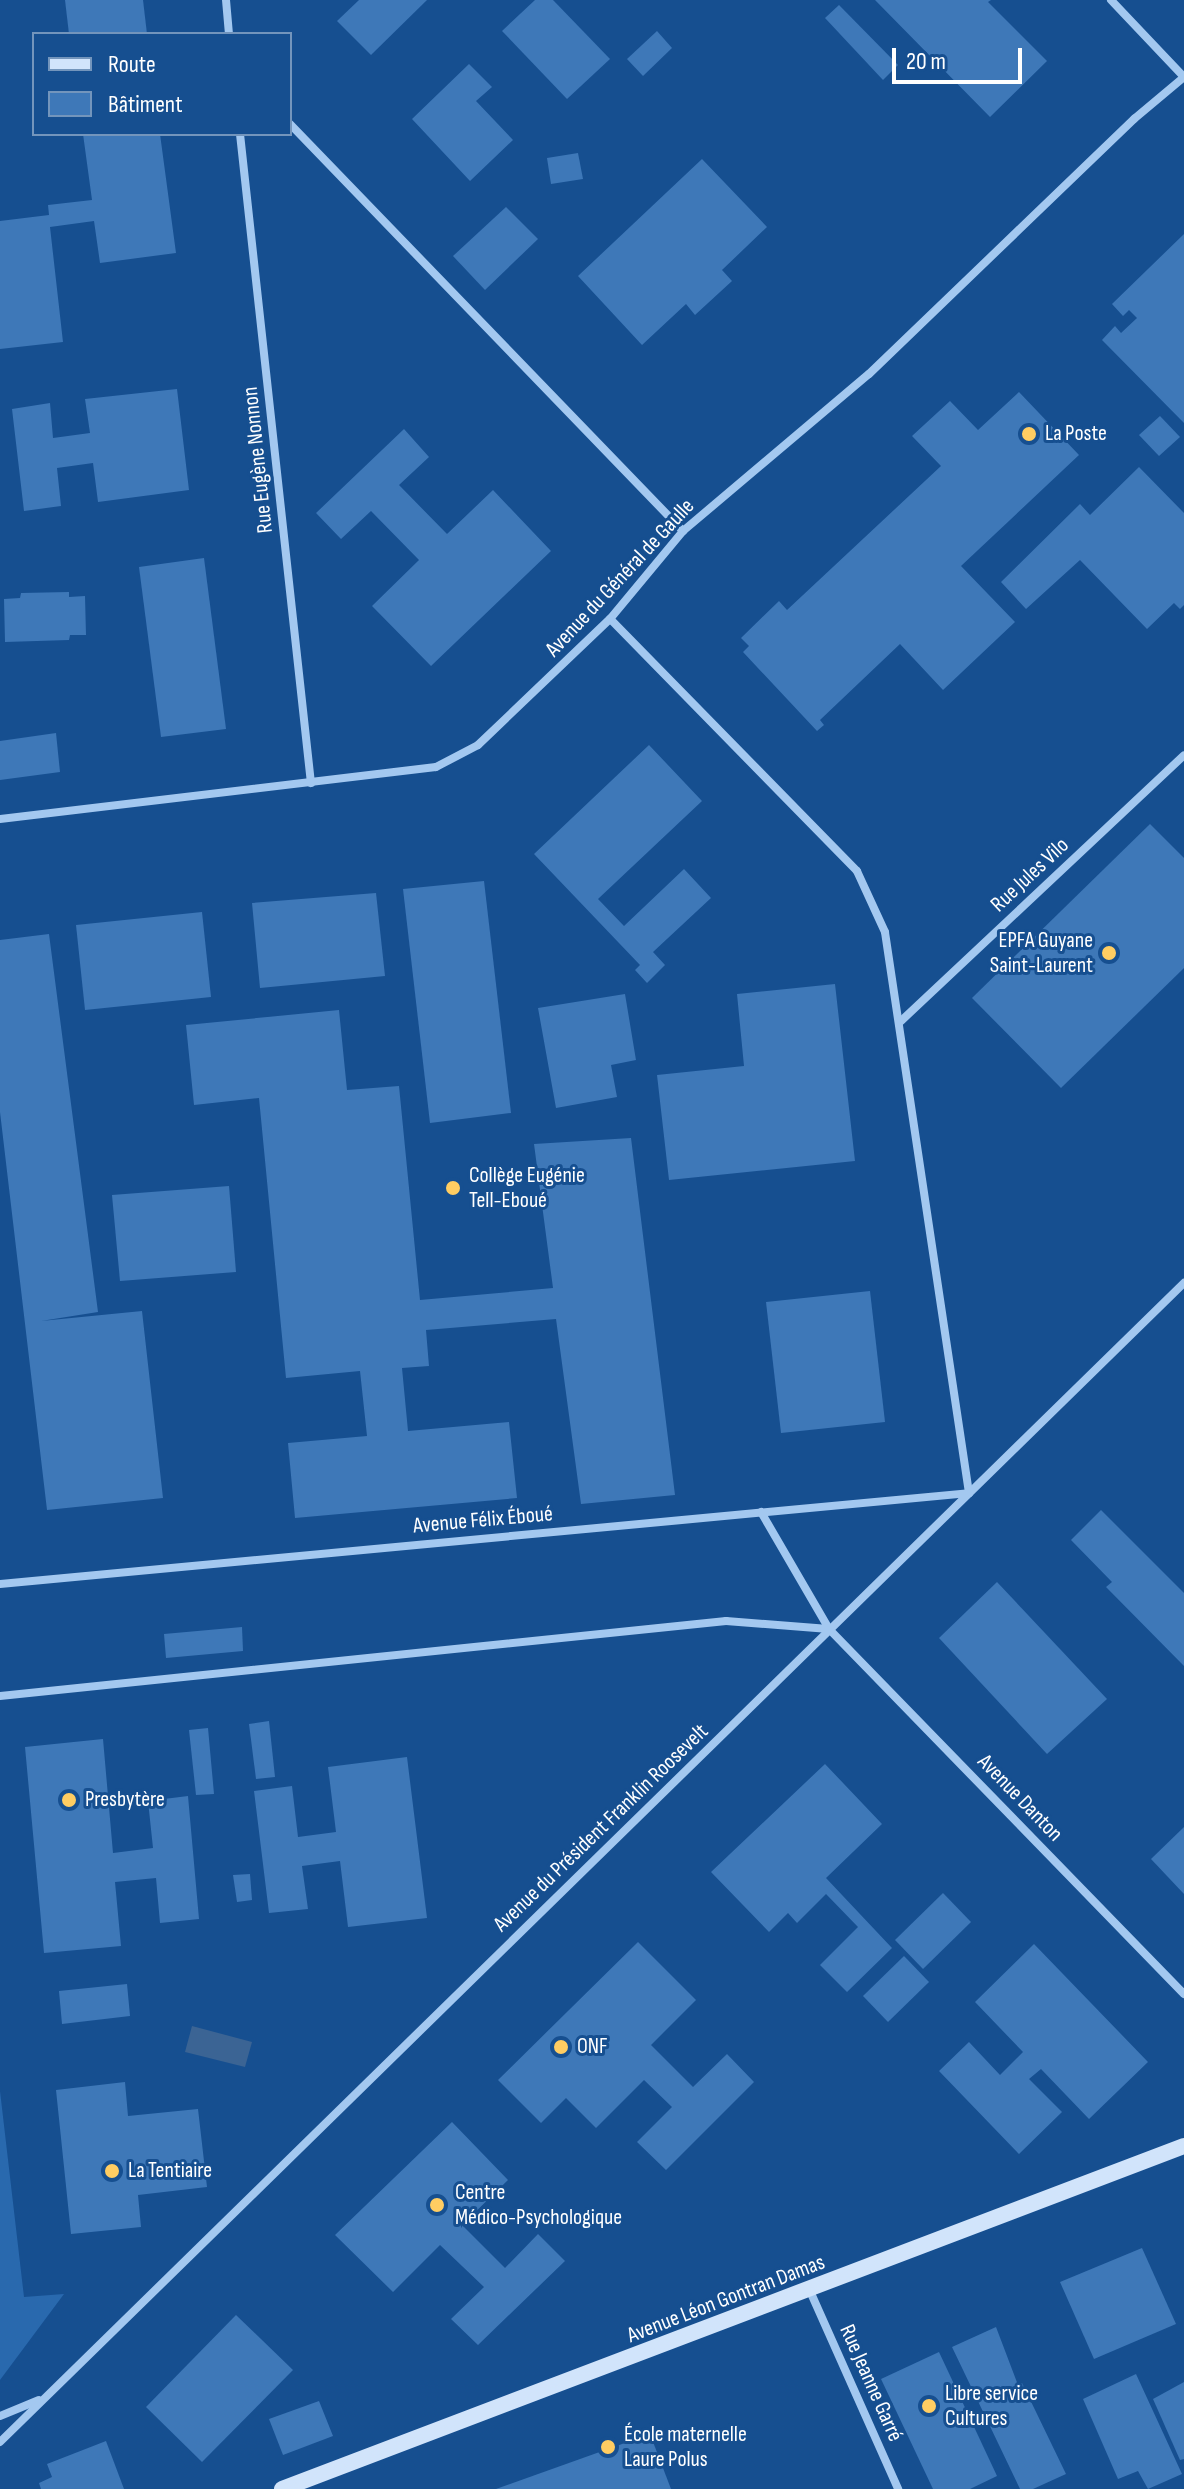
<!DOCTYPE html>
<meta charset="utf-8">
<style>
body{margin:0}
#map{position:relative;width:1184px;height:2489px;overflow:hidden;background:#164f90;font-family:"Sofia Sans Condensed",sans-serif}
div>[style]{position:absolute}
.green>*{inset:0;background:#2969ae}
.water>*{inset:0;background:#3b6494}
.building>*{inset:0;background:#3e78b8}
.street>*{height:8px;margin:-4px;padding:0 4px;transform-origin:4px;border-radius:4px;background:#a3c8f0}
.secondary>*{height:16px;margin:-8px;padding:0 8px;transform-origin:8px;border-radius:8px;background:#d1e4fb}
.dots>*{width:22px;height:22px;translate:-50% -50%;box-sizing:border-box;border:4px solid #164f90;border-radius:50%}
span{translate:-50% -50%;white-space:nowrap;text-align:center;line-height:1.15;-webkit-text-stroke:6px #164f90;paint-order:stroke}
.poi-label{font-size:22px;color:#fff}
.left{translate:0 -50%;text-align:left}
.right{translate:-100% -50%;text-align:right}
.street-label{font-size:22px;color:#fff}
.legend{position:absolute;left:32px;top:32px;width:260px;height:104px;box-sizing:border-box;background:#164f90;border:2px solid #7395bc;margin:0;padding:10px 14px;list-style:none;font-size:24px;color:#fff}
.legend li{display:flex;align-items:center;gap:16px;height:40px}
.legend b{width:40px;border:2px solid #7395bc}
.scale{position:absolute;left:892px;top:48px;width:130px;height:36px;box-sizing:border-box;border:4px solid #fff;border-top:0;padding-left:10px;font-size:24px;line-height:28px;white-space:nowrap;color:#fff;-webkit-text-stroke:6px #164f90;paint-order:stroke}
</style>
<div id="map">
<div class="green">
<div style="clip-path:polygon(0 2091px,24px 2297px,64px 2294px,0 2380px)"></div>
</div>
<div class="water">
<div style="clip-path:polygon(192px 2026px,252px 2042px,245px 2067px,185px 2052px)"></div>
</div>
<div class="building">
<div style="clip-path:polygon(65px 0,143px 0,147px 34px,69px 34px)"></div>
<div style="clip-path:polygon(359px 0,427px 0,371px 55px,337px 21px)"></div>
<div style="clip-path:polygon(535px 0,553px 0,610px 59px,567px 99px,502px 31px)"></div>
<div style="clip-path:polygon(875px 0,991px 0,988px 2px,1047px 61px,990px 117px)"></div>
<div style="clip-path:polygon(839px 5px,898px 65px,883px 80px,825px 18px)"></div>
<div style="clip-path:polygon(657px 31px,672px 48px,643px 76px,627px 59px)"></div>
<div style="clip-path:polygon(469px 64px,492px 87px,476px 101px,513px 140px,470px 181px,412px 119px)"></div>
<div style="clip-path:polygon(83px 134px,160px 134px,176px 253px,100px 263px,94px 221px,50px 227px,63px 342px,0 349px,0 221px,49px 215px,48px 205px,92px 200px)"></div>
<div style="clip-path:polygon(578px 153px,583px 179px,551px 184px,547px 158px)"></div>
<div style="clip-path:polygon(702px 159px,767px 227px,722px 270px,732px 281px,695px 315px,686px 304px,642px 345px,578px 276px)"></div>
<div style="clip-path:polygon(506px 207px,538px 239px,485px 290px,453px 256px)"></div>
<div style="clip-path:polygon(1184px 234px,1184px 423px,1102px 340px,1115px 326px,1121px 333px,1137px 318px,1129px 310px,1123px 316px,1112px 304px)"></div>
<div style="clip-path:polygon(177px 389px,189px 490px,98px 502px,93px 463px,57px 468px,61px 506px,24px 511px,12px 409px,50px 403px,53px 438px,90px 433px,85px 399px)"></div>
<div style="clip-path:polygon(1019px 392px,1079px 455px,961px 566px,1015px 622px,943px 690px,900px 644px,820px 720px,824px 725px,817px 731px,743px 652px,749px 646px,741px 638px,779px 601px,787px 610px,941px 466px,912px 436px,950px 401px,978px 430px)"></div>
<div style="clip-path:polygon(1160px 416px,1180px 437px,1159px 456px,1139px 435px)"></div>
<div style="clip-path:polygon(404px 429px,429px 457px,399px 485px,447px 534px,493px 490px,551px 551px,431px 666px,372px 606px,419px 560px,371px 511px,341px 539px,316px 513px)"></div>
<div style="clip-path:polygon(1139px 467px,1184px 513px,1184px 605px,1180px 609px,1174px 603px,1147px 629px,1080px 560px,1026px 609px,1001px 582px,1080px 504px,1090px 515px)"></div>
<div style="clip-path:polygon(204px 558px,226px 729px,161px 737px,139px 567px)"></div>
<div style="clip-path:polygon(69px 592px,69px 597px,85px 596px,86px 635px,70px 635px,69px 640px,5px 642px,4px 599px,20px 598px,21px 593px)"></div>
<div style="clip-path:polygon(56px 733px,60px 772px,0 780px,0 741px)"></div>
<div style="clip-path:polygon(649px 745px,702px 801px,598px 899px,624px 926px,684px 869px,711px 898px,653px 952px,665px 965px,647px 983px,635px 970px,640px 965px,534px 854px)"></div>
<div style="clip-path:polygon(1150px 824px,1184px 858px,1184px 968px,1061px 1088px,972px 998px)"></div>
<div style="clip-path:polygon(484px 881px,511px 1113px,430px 1123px,403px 889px)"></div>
<div style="clip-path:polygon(376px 893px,385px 976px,260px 988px,252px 903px)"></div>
<div style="clip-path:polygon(202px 912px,211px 997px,85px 1010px,76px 925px)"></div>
<div style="clip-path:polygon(49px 934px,98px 1312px,41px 1321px,142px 1311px,163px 1498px,47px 1510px,0 1112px,0 940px)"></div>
<div style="clip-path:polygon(835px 984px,855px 1161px,669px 1180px,657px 1075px,744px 1066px,737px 994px)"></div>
<div style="clip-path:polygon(625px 994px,636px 1060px,611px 1065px,617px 1097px,556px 1108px,538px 1008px)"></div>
<div style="clip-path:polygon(339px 1010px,347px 1090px,399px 1086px,420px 1300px,553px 1288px,534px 1144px,631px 1138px,675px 1495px,581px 1504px,556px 1319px,426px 1330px,429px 1366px,402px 1368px,408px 1431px,509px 1422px,517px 1498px,295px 1518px,288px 1443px,367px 1436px,360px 1371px,286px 1378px,259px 1098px,194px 1105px,186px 1025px)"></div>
<div style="clip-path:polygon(229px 1186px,236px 1272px,120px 1281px,112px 1195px)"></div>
<div style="clip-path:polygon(870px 1291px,885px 1422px,781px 1433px,766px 1302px)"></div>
<div style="clip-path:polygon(1101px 1510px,1184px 1593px,1184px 1666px,1106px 1587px,1112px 1582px,1071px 1540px)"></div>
<div style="clip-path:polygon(997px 1582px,1107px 1699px,1047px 1754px,939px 1638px)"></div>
<div style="clip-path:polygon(242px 1627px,243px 1651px,166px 1658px,164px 1634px)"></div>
<div style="clip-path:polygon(269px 1721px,275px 1777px,256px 1779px,249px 1724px)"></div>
<div style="clip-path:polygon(208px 1728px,214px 1794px,196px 1795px,189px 1730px)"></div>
<div style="clip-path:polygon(103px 1739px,113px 1853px,153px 1848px,148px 1801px,188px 1796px,199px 1919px,160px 1923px,156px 1878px,115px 1882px,121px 1946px,44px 1953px,25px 1747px)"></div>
<div style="clip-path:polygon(407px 1757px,427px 1918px,348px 1927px,340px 1861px,302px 1866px,308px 1909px,269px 1913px,254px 1791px,292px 1786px,298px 1837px,336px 1832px,328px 1767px)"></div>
<div style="clip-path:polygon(825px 1764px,882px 1824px,826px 1878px,892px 1948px,847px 1992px,820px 1965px,858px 1927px,826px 1894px,797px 1923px,788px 1913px,769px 1932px,711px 1872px)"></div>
<div style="clip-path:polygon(1184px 1827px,1184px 1894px,1151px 1859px)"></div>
<div style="clip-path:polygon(250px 1874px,252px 1900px,237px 1902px,233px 1875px)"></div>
<div style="clip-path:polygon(943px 1893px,971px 1922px,923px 1969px,895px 1940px)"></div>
<div style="clip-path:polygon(638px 1942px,696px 2000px,651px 2045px,693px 2087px,727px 2054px,754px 2082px,666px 2170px,637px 2142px,672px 2107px,644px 2080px,596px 2128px,566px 2098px,541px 2123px,498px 2080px)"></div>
<div style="clip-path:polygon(1034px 1944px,1148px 2062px,1089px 2119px,1041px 2069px,1029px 2079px,1062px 2112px,1019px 2154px,939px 2071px,969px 2042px,1000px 2075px,1023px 2052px,975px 2002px)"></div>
<div style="clip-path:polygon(904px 1956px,929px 1982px,888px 2022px,863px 1996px)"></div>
<div style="clip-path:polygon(127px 1984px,130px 2016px,62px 2024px,59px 1991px)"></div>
<div style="clip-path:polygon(125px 2082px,128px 2116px,198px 2109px,207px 2187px,138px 2195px,141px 2227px,71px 2234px,56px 2090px)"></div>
<div style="clip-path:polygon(452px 2122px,508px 2180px,462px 2225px,505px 2268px,538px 2234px,565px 2261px,478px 2345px,451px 2319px,484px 2287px,440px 2245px,393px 2292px,335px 2235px)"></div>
<div style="clip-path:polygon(1142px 2248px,1176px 2324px,1094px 2359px,1060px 2282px)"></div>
<div style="clip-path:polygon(236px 2315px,293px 2370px,202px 2462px,146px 2407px)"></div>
<div style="clip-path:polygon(996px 2327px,1018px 2385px,1022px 2383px,1066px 2474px,1033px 2489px,1020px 2489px,952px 2347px)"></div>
<div style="clip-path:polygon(939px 2352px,997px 2476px,970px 2489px,933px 2489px,881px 2379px)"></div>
<div style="clip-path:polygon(1136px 2374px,1182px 2474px,1148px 2489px,1138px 2471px,1118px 2479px,1083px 2399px)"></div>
<div style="clip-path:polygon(1184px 2382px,1184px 2459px,1180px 2460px,1153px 2399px)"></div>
<div style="clip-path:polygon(319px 2401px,333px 2436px,283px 2455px,269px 2419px)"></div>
<div style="clip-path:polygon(650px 2434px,671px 2489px,496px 2489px)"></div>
<div style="clip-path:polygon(106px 2441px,124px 2489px,41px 2489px,39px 2483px,52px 2477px,47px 2464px)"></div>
</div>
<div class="street">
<div style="left:226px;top:0;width:34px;rotate:85deg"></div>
<div style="left:290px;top:124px;width:566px;rotate:46deg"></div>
<div style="left:240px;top:134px;width:653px;rotate:83.76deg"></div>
<div style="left:0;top:819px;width:439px;rotate:-6.8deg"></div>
<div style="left:436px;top:767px;width:47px;rotate:-27.6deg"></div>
<div style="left:478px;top:745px;width:182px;rotate:-43.7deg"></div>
<div style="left:610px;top:619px;width:114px;rotate:-50.3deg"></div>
<div style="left:683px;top:531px;width:243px;rotate:-40.2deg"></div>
<div style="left:869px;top:374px;width:368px;rotate:-43.9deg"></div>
<div style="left:1134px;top:119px;width:65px;rotate:-40deg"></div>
<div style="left:1184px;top:77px;width:106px;rotate:-133.5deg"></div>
<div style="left:901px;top:1021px;width:388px;rotate:-43.2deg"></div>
<div style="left:761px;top:1512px;width:135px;rotate:59.8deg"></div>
<div style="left:829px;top:1629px;width:509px;rotate:45.8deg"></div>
<div style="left:0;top:1584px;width:973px;rotate:-5.36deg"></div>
<div style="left:969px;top:1493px;width:567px;rotate:-98.52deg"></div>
<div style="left:885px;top:932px;width:67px;rotate:-114.7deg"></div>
<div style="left:857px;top:871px;width:353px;rotate:-134.4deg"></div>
<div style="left:0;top:1696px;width:730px;rotate:-5.9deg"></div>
<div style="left:726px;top:1621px;width:103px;rotate:4.4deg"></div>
<div style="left:810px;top:2291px;width:217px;rotate:66deg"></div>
<div style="left:0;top:2416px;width:42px;rotate:-22.3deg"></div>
<div style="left:0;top:2442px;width:1657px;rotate:-44.39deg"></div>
</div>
<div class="secondary">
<div style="left:282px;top:2489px;width:965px;rotate:-20.82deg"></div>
</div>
<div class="dots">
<div style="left:1029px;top:434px;background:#ffcd62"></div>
<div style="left:1109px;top:953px;background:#ffcd62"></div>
<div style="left:453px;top:1188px;background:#ffcd62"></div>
<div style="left:69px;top:1800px;background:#ffcd62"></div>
<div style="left:561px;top:2047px;background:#ffcd62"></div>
<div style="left:112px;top:2171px;background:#ffcd62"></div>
<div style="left:437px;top:2205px;background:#ffcd62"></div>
<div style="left:929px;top:2406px;background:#ffcd62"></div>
<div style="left:608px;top:2447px;background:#ffcd62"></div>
</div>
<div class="poi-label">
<span class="left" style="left:1045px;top:434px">La Poste</span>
<span class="right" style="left:1093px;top:953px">EPFA Guyane<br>Saint-Laurent</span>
<span class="left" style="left:469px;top:1188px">Collège Eugénie<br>Tell-Eboué</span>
<span class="left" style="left:85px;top:1800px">Presbytère</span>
<span class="left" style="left:577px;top:2047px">ONF</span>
<span class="left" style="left:128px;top:2171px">La Tentiaire</span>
<span class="left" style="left:455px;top:2205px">Centre<br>Médico-Psychologique</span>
<span class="left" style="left:945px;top:2406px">Libre service<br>Cultures</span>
<span class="left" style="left:624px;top:2447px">École maternelle<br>Laure Polus</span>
</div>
<div class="street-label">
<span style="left:258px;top:460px;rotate:-96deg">Rue Eugène Nonnon</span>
<span style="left:620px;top:578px;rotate:-47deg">Avenue du Général de Gaulle</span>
<span style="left:1030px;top:875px;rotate:-43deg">Rue Jules Vilo</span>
<span style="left:483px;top:1520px;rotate:-5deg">Avenue Félix Éboué</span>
<span style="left:1020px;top:1798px;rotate:46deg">Avenue Danton</span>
<span style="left:601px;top:1828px;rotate:-44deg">Avenue du Président Franklin Roosevelt</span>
<span style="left:726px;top:2299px;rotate:-21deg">Avenue Léon Gontran Damas</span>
<span style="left:871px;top:2383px;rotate:66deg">Rue Jeanne Garré</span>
</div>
<ul class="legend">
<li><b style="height:10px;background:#d1e4fb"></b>Route</li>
<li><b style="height:22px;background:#3e78b8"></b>Bâtiment</li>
</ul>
<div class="scale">20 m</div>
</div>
